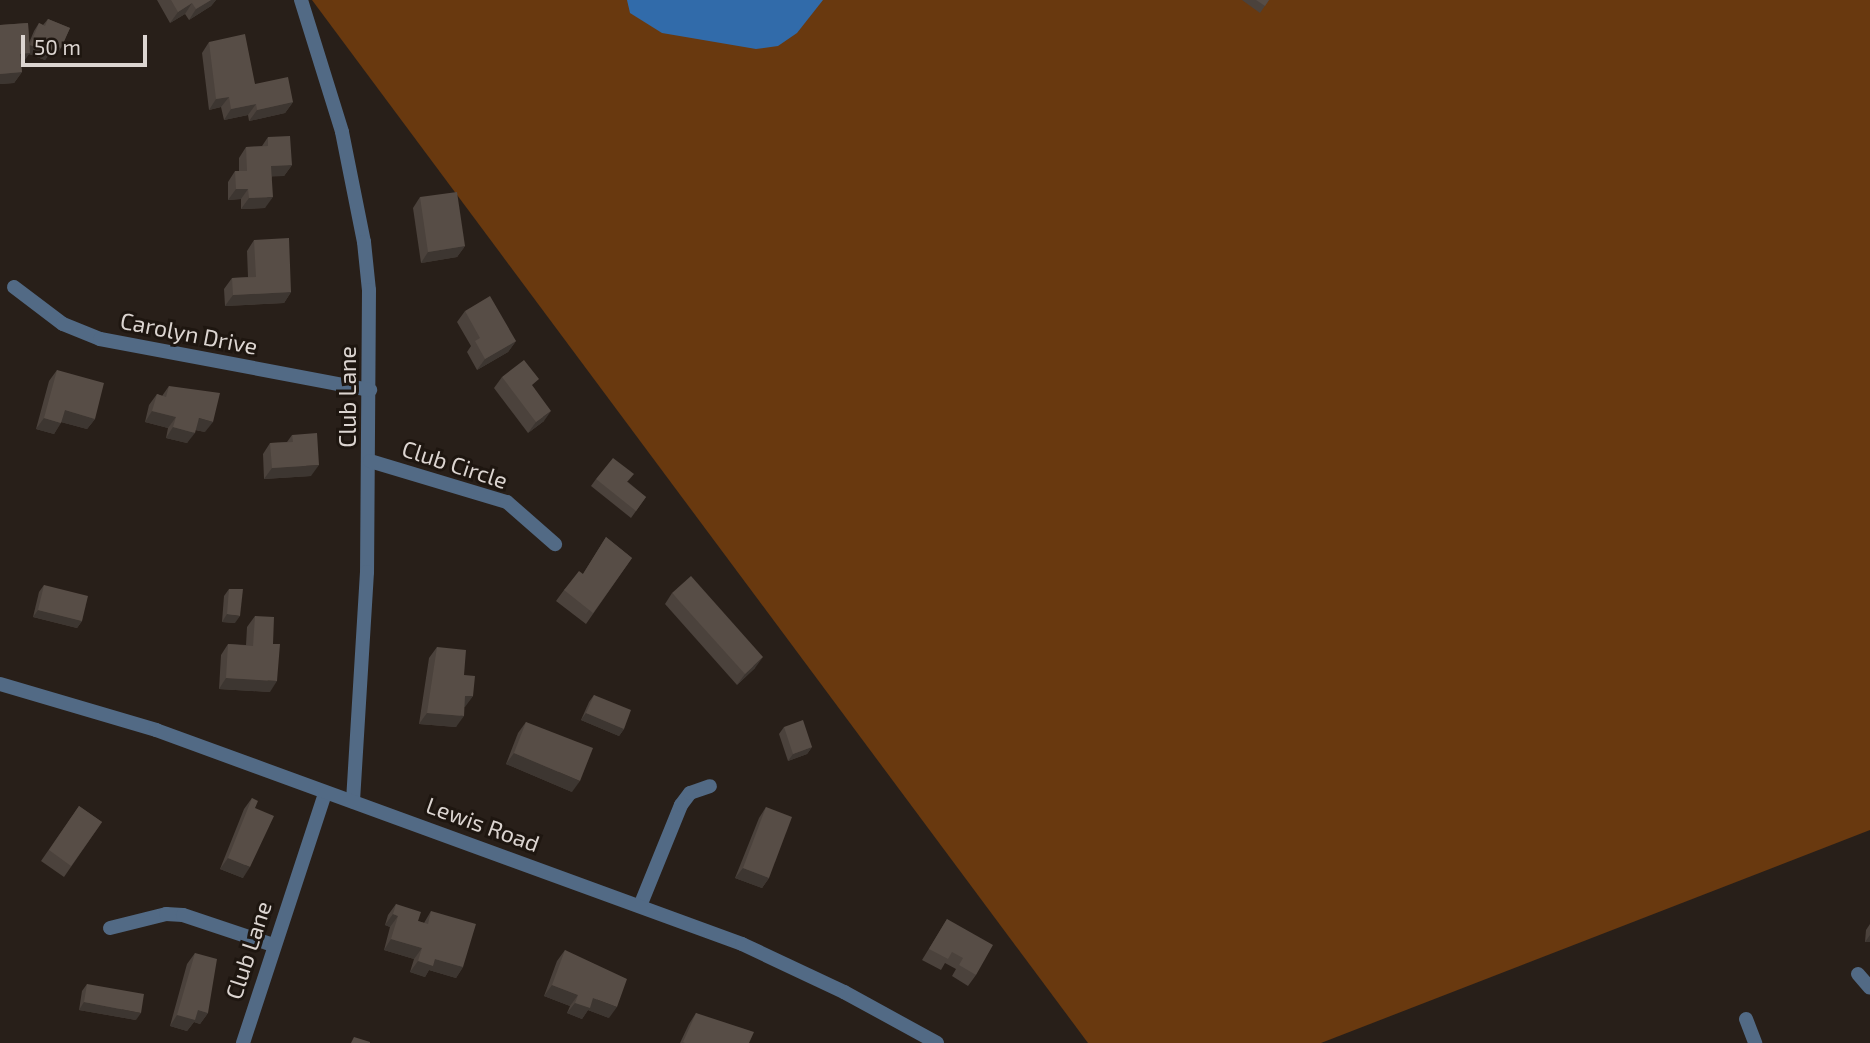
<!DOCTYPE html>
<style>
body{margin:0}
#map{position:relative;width:1870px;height:1043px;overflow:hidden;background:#281f19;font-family:"Exo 2",sans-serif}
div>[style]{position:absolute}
.green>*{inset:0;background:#69390f}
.water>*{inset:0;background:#316baa}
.minor>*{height:14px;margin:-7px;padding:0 7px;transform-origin:7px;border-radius:7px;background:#526a85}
.tertiary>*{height:14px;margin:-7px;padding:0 7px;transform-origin:7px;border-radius:7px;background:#526a85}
.wall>*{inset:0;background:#4b423c}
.shaded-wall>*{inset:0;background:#3d3631}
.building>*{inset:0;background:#574d46}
span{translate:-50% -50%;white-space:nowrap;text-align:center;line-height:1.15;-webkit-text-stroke:6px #1e1610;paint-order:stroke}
.street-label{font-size:23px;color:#dcd5d1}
.scale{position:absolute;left:21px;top:35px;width:126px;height:32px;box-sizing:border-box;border:4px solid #dcd5d1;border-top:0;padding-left:9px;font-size:21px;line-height:24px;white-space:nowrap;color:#dcd5d1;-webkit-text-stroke:5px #1e1610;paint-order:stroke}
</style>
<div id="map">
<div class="green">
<div style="clip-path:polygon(312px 0,1870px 0,1870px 830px,1321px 1043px,1088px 1043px)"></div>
</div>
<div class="water">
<div style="clip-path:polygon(627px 0,823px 0,797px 33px,778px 46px,756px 49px,662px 33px,630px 13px)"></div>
</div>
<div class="minor">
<div style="left:301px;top:0;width:138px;rotate:72.7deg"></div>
<div style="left:342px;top:132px;width:112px;rotate:78.7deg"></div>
<div style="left:364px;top:242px;width:48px;rotate:84.1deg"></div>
<div style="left:369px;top:290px;width:282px;rotate:90.4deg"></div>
<div style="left:367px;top:572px;width:230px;rotate:93.5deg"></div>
<div style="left:14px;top:287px;width:61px;rotate:37.1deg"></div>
<div style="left:63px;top:324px;width:40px;rotate:22deg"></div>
<div style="left:100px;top:339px;width:275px;rotate:10.7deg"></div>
<div style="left:370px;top:461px;width:143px;rotate:16.7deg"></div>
<div style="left:507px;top:502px;width:64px;rotate:41.2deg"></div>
<div style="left:640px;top:906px;width:109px;rotate:-67.9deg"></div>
<div style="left:681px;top:805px;width:15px;rotate:-53deg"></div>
<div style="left:690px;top:793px;width:21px;rotate:-19deg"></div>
<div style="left:110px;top:928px;width:58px;rotate:-14deg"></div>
<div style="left:166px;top:914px;width:17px;rotate:3deg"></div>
<div style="left:183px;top:915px;width:95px;rotate:18.4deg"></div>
<div style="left:1858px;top:974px;width:18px;rotate:49deg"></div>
<div style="left:1746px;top:1019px;width:26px;rotate:69deg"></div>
<div style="left:243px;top:1043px;width:263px;rotate:-71.8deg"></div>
</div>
<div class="tertiary">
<div style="left:0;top:684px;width:163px;rotate:16.4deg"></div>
<div style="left:156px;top:730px;width:624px;rotate:20.06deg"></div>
<div style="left:742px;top:944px;width:113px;rotate:25.2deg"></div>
<div style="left:844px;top:992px;width:106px;rotate:28.7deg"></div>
</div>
<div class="wall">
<div style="clip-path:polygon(157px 0,216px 0,211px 6px,189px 20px,185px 14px,170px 23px)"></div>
<div style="clip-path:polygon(1242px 0,1269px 0,1260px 13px)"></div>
<div style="clip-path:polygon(48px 19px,70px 28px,61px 48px,56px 55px,50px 53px,45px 60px,29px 54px,21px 64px,22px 72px,14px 83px,0 84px,0 25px,28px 23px,29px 43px,34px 31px,39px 23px,43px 25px)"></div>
<div style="clip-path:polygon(209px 42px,255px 84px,293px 102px,285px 113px,249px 121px,248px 115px,224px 120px,221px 107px,209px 110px,202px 53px)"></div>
<div style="clip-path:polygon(268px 137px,292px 165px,284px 176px,272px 176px,265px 208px,241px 209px,241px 199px,228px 200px,228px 182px,235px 171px,239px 171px,239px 158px,246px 147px,262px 146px)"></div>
<div style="clip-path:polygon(420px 197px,465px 246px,457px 257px,421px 263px,413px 208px)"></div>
<div style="clip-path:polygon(254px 240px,291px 292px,284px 303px,225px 306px,224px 289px,232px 278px,248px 277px,247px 251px)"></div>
<div style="clip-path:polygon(465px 311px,516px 341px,508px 352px,477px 370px,467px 352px,471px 346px,457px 322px)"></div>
<div style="clip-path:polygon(57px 370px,95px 419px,87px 429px,61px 422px,54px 434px,36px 429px,49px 381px)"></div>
<div style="clip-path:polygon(502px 377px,534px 388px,544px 421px,528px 433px,494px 388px)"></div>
<div style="clip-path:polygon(169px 386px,205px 432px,195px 430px,187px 443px,166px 438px,168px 428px,145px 422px,149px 405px,157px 394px,162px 396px)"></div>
<div style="clip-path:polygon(292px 435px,311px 476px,264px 479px,263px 454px,270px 443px,287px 442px)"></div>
<div style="clip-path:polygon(596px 479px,628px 482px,646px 497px,631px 518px,591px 486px)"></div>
<div style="clip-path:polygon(606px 537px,632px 558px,586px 624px,556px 601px,564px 590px,583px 574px)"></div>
<div style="clip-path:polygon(44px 585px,82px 621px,77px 628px,33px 617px,39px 592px)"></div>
<div style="clip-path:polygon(229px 589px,235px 623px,222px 622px,224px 596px)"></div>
<div style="clip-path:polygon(672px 593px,755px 668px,737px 685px,665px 604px)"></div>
<div style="clip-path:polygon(255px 616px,270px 692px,219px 689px,221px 655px,228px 644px,246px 645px,247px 627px)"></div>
<div style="clip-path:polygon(437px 647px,464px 675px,473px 696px,464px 707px,456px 727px,419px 724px,429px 658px)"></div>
<div style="clip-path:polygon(594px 695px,624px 729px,619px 736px,581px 720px,589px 702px)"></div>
<div style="clip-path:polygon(526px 722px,572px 792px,506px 764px,518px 733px)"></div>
<div style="clip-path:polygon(784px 727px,812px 747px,807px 754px,788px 761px,779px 734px)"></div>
<div style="clip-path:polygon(252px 798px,255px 808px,243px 878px,220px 869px,244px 809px)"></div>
<div style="clip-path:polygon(79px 806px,102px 822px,64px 877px,41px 861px)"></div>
<div style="clip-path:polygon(766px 807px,769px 878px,762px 888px,735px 878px,759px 818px)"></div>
<div style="clip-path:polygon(396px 904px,418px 921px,424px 923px,431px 911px,463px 967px,456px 978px,429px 970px,425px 977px,410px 972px,414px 959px,384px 950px,390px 927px,385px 925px,388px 915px)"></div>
<div style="clip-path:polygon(947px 919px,976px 975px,968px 986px,952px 976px,956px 969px,945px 963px,941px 970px,922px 960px)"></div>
<div style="clip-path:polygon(1870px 924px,1870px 942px,1865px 942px,1866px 930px)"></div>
<div style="clip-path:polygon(565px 950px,609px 1018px,588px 1010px,582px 1019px,567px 1013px,570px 1006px,544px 996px,557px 961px)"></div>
<div style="clip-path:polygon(195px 953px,208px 1013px,200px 1024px,194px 1022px,187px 1031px,170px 1026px,187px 964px)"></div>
<div style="clip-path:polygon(87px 984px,136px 1020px,79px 1010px,82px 991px)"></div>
<div style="clip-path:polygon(696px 1013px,749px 1043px,680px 1043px,689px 1024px)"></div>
</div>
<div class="shaded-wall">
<div style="clip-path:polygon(211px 0,216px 0,211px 6px,189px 20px,196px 9px)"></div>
<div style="clip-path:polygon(192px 3px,185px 14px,170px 23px,178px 12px)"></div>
<div style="clip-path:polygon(30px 45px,50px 53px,45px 60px,29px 54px,22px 64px,13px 64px,20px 54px,25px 52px)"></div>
<div style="clip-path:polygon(54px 45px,61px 48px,56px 55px,49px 52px)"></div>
<div style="clip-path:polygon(22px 72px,14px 83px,0 84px,0 74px)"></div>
<div style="clip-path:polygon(229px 97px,221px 107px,209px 110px,216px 99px)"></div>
<div style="clip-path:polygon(293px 102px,285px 113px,249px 121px,257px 110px)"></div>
<div style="clip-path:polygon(256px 104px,248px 115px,224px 120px,231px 109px)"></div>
<div style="clip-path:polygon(292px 165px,284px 176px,264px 177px,271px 166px)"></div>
<div style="clip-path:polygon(236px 189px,248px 189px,241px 199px,228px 200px)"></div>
<div style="clip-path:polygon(273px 197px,265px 208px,241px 209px,249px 198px)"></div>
<div style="clip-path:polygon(465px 246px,457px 257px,421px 263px,428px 252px)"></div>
<div style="clip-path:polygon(291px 292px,284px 303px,225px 306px,233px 295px)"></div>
<div style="clip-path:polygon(516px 341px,508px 352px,477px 370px,485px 359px)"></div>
<div style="clip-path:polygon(65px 410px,95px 419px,87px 429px,57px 421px)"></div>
<div style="clip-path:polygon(152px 411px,176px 417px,168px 428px,145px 422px)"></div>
<div style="clip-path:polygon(551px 411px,544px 421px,528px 433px,536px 422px)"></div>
<div style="clip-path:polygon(44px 418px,61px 423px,54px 434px,36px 429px)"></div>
<div style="clip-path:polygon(199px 418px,213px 422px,205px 432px,191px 429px)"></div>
<div style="clip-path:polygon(173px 427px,195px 433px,187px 443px,166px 438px)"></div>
<div style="clip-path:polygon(319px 465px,311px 476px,264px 479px,272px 468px)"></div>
<div style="clip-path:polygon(38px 610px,82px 621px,77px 628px,33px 617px)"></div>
<div style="clip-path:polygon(227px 614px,240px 616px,235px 623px,222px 622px)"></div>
<div style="clip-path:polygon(763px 657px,755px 668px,737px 685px,745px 674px)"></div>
<div style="clip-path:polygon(226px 678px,277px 681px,270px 692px,219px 689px)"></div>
<div style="clip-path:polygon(465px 696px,473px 696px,465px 707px,458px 706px)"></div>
<div style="clip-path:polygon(427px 713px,464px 716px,456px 727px,419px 724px)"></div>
<div style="clip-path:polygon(586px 713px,624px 729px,619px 736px,581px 720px)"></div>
<div style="clip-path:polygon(812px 747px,807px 754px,788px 761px,793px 754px)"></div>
<div style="clip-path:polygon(514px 753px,580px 781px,572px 792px,506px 764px)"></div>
<div style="clip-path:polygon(228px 858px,250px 867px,243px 878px,220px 869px)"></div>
<div style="clip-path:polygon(743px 868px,769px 878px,762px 888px,735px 878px)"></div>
<div style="clip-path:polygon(393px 914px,398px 916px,390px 927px,385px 925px)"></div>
<div style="clip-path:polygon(1870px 935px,1870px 942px,1865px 942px)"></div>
<div style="clip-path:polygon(391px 939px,422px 948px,414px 959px,384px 950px)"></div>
<div style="clip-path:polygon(435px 959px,463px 967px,456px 978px,429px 970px,425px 977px,410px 972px,418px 961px)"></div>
<div style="clip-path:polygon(552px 985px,578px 995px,570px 1006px,544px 996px)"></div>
<div style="clip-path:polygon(593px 998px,617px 1007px,609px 1018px,588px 1010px,582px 1019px,567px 1013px,575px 1003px)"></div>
<div style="clip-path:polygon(84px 1002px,141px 1013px,136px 1020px,79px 1010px)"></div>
<div style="clip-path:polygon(198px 1010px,208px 1013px,200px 1024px,194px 1022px,187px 1031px,170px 1026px,177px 1015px)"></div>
</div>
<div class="building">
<div style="clip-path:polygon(171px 0,211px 0,196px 9px,192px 3px,178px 12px)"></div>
<div style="clip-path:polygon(1256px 0,1269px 0,1265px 6px)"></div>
<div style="clip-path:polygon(48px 19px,70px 28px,61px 48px,54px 45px,50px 53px,30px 45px,39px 23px,45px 26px)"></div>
<div style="clip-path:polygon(28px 23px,30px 53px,20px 54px,22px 72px,0 74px,0 25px)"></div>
<div style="clip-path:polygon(245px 34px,255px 84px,288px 77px,293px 102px,257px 110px,256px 104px,231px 109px,229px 97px,216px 99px,209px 42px)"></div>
<div style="clip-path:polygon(290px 136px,292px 165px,271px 166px,273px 197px,249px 198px,248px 189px,236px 189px,235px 171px,247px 171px,246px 147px,268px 146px,268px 137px)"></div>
<div style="clip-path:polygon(457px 192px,465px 246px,428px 252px,420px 197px)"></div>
<div style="clip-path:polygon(289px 238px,291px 292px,233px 295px,232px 278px,256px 277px,254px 240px)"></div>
<div style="clip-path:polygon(490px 296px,516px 341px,485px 359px,475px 341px,480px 338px,465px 311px)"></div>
<div style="clip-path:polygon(524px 360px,539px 379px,532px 385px,551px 411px,536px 422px,502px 377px)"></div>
<div style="clip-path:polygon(57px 370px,104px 383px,95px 419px,65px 410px,61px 423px,44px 418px)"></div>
<div style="clip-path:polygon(169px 386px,220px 393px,213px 422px,199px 418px,195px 433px,173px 427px,176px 417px,152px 411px,157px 394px,166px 397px)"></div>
<div style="clip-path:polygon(317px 433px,319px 465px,272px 468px,270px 443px,293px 442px,292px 435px)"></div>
<div style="clip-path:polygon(613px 458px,634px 474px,627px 482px,646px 497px,636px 511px,596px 479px)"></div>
<div style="clip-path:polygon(606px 537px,632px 558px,593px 613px,564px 590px,579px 571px,583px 574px)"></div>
<div style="clip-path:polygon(691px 576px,763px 657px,745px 674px,672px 593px)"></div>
<div style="clip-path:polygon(44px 585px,88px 596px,82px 621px,38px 610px)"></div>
<div style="clip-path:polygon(229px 589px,243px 589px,240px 616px,227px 614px)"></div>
<div style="clip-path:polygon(255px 616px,274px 617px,273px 644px,280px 644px,277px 681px,226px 678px,228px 644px,253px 646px)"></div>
<div style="clip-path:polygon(437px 647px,466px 650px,464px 675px,475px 676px,473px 696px,465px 696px,464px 716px,427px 713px)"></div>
<div style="clip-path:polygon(594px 695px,631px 710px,624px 729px,586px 713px)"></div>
<div style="clip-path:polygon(803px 720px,812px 747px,793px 754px,784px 727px)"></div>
<div style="clip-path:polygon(526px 722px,593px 748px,580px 781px,514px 753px)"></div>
<div style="clip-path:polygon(252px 798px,258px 801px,255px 808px,274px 816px,250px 867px,228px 858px)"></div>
<div style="clip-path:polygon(79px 806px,102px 822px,71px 866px,49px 850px)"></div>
<div style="clip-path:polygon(766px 807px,792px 817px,769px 878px,743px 868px)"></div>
<div style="clip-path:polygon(396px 904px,421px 912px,418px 921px,428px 924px,431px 911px,476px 924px,463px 967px,435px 959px,433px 966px,418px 961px,422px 948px,391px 939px,398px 916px,393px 914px)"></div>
<div style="clip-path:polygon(947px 919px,993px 945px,976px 975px,959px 965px,963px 958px,952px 952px,948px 959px,929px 949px)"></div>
<div style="clip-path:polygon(565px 950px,627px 979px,617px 1007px,593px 998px,590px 1008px,575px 1003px,578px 995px,552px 985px)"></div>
<div style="clip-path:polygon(195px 953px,217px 959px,208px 1013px,198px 1010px,195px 1020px,177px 1015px)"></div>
<div style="clip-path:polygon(87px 984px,144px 994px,141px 1013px,84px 1002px)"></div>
<div style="clip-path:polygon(696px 1013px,754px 1032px,749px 1043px,685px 1043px,683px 1042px)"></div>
<div style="clip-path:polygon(354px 1037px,370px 1042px,370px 1043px,351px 1043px)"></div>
</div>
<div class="street-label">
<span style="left:189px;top:333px;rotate:11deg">Carolyn Drive</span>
<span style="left:347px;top:397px;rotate:-90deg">Club Lane</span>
<span style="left:455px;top:464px;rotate:18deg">Club Circle</span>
<span style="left:483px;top:824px;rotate:20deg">Lewis Road</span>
<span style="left:248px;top:950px;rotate:-72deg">Club Lane</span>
</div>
<div class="scale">50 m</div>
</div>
